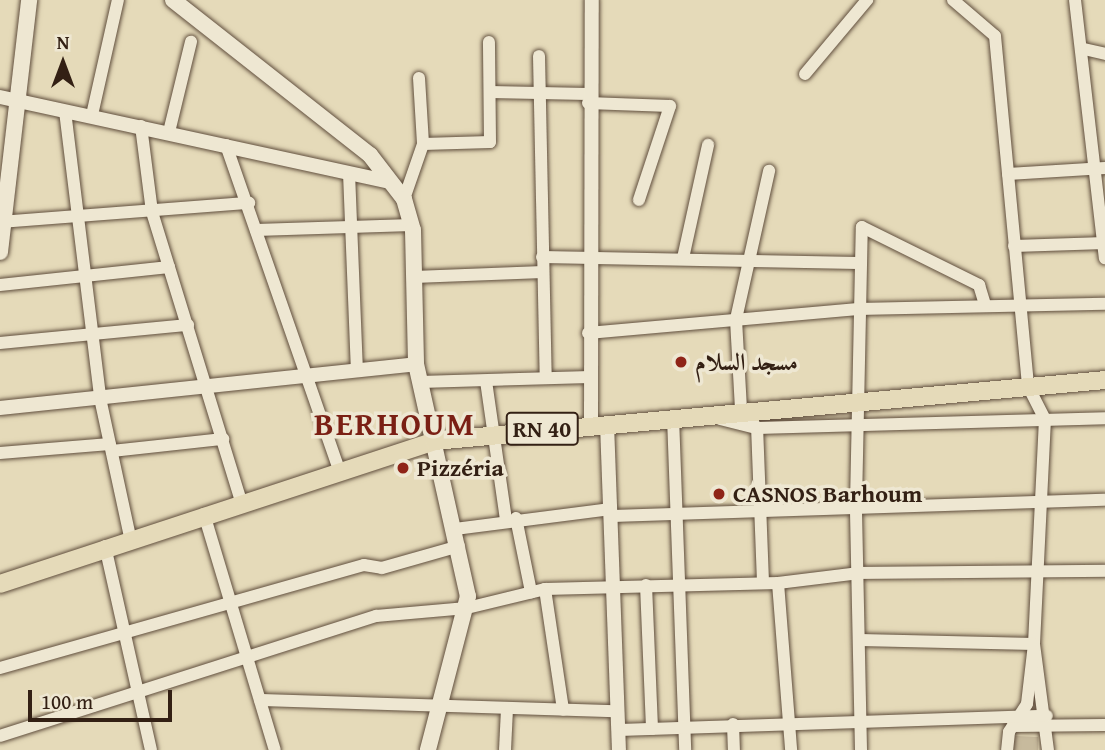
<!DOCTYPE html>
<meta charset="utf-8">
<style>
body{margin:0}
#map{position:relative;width:1105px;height:750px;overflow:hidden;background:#e5dab9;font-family:"Gentium Book Plus",Amiri,serif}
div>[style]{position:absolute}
.green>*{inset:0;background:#c7ba9d}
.roads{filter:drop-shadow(0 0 2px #604e3d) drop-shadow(0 0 2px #604e3d)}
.minor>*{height:12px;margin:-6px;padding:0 6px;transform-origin:6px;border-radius:6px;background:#eee7d2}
.tertiary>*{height:14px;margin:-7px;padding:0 7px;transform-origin:7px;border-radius:7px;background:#eee7d2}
.secondary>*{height:16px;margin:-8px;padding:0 8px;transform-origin:8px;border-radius:8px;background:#eee7d2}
.primary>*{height:18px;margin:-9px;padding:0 9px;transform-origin:9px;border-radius:9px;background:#e5dab9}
.dots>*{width:19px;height:19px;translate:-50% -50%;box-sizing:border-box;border:4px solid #eee7d2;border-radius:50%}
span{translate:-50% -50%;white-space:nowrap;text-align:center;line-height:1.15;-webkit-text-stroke:7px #eee7d2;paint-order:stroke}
.shield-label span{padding:2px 5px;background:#eee7d2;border:2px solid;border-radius:5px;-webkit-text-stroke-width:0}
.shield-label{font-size:23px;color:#332014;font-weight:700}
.poi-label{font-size:24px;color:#332014;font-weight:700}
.left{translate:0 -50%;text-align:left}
.district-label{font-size:32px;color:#7a1f14;font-weight:700;letter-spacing:2px}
.north{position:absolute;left:28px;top:28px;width:70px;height:70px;-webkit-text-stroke:5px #eee7d2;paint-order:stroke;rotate:0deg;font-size:19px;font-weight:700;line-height:28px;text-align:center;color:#332014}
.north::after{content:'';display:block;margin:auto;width:24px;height:32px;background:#332014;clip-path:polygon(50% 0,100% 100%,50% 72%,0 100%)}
.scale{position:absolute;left:28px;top:690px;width:144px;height:32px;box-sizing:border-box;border:4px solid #332014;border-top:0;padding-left:9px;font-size:21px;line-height:24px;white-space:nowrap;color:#332014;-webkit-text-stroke:5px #eee7d2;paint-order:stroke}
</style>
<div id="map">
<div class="green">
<div style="clip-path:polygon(1015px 736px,1038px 737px,1038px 750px,1012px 750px)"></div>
</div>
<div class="roads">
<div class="minor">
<div style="left:953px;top:0;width:55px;rotate:40.6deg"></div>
<div style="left:995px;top:36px;width:352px;rotate:84.6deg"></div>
<div style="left:1028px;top:386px;width:37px;rotate:63deg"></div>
<div style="left:1045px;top:419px;width:225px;rotate:92.8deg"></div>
<div style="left:1034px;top:644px;width:107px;rotate:82.5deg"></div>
<div style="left:1075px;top:0;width:260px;rotate:83.4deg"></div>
<div style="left:1084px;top:49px;width:22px;rotate:13deg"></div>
<div style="left:539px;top:56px;width:321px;rotate:88.8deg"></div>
<div style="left:805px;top:74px;width:97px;rotate:-50deg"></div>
<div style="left:419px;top:78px;width:66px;rotate:86.5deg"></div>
<div style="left:490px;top:92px;width:98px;rotate:1.2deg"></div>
<div style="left:588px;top:103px;width:82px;rotate:2.1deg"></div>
<div style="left:670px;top:106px;width:99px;rotate:108.3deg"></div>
<div style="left:65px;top:111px;width:289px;rotate:83deg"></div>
<div style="left:100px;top:398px;width:142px;rotate:77.8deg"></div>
<div style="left:92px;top:115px;width:118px;rotate:-77.3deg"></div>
<div style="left:141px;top:126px;width:87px;rotate:82.7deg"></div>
<div style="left:152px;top:212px;width:303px;rotate:72.9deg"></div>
<div style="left:169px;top:132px;width:93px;rotate:-76.3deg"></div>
<div style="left:226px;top:145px;width:343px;rotate:70.8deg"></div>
<div style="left:349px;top:173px;width:197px;rotate:87.7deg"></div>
<div style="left:1008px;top:174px;width:97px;rotate:-3.5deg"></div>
<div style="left:404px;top:199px;width:58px;rotate:-70.9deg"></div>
<div style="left:423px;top:144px;width:67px;rotate:-1.7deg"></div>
<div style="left:490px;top:142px;width:100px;rotate:-90.6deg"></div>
<div style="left:0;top:222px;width:250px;rotate:-4.4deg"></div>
<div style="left:256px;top:230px;width:156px;rotate:-1.8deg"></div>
<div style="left:1014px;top:246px;width:91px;rotate:-1.9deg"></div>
<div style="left:542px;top:257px;width:316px;rotate:1.1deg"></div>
<div style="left:683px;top:258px;width:116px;rotate:-77.5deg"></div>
<div style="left:414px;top:277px;width:129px;rotate:-2.2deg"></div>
<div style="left:0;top:285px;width:170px;rotate:-6.1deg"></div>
<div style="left:588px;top:333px;width:271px;rotate:-5.1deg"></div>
<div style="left:858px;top:309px;width:247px;rotate:-1.2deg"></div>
<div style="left:0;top:343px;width:189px;rotate:-5.5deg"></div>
<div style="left:486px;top:381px;width:139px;rotate:81.8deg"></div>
<div style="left:420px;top:382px;width:170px;rotate:-1.7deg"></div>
<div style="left:673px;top:417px;width:333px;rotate:87.9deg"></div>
<div style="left:720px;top:419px;width:38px;rotate:14deg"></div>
<div style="left:757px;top:428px;width:348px;rotate:-1.6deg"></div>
<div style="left:112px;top:451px;width:112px;rotate:-6.2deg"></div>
<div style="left:0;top:453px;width:110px;rotate:-4.7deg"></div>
<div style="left:204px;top:514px;width:246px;rotate:73.3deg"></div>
<div style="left:611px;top:516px;width:494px;rotate:-1.9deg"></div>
<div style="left:516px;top:518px;width:76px;rotate:78.5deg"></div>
<div style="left:455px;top:529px;width:157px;rotate:-7.3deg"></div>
<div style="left:105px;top:546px;width:209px;rotate:77.3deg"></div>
<div style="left:763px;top:582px;width:154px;rotate:-92.2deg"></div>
<div style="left:757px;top:428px;width:25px;rotate:-130deg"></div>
<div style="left:741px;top:409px;width:90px;rotate:-93.2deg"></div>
<div style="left:736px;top:319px;width:152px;rotate:-77.4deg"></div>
<div style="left:778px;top:583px;width:168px;rotate:85.5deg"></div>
<div style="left:646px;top:585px;width:144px;rotate:87.6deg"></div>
<div style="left:545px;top:589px;width:122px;rotate:81.5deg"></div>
<div style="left:860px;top:640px;width:174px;rotate:1.3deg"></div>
<div style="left:1034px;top:644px;width:60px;rotate:96.7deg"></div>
<div style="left:1027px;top:704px;width:33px;rotate:123deg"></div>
<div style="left:1009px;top:732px;width:18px;rotate:96deg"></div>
<div style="left:0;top:668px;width:378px;rotate:-15.8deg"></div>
<div style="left:364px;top:565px;width:18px;rotate:9deg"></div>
<div style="left:382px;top:568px;width:80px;rotate:-15.9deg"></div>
<div style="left:260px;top:700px;width:357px;rotate:1.8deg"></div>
<div style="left:733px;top:724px;width:26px;rotate:88deg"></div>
<div style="left:1013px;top:726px;width:92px;rotate:-0.6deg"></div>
<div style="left:618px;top:730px;width:429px;rotate:-1.9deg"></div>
<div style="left:0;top:736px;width:395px;rotate:-17.7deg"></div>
<div style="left:376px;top:616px;width:91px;rotate:-5deg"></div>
<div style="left:467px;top:608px;width:80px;rotate:-13.7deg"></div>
<div style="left:545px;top:589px;width:233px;rotate:-1.5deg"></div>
<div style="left:778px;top:583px;width:82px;rotate:-7deg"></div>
<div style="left:859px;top:573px;width:246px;rotate:-0.5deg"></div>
<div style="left:505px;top:750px;width:41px;rotate:-87.2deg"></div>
<div style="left:861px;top:750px;width:246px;rotate:-91.2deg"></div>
<div style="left:856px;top:504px;width:277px;rotate:-88.8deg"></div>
<div style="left:862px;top:227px;width:131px;rotate:26.4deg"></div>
<div style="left:979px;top:285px;width:21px;rotate:73deg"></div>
</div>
<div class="tertiary">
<div style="left:0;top:97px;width:400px;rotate:12.3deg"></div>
<div style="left:0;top:408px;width:418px;rotate:-6deg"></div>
<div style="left:607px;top:424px;width:326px;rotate:87.9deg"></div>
<div style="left:591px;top:425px;width:425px;rotate:-89.9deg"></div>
</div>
<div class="secondary">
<div style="left:173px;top:0;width:251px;rotate:38.2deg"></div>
<div style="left:370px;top:155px;width:56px;rotate:52.3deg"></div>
<div style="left:404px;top:199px;width:32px;rotate:74deg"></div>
<div style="left:413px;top:230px;width:134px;rotate:88.7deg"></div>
<div style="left:416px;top:364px;width:238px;rotate:77.4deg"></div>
<div style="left:468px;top:596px;width:159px;rotate:104.6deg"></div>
<div style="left:0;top:252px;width:254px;rotate:-83.4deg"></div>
</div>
<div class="primary">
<div style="left:0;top:584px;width:457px;rotate:-18.2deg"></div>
<div style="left:434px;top:441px;width:674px;rotate:-5.19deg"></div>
</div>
</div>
<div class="dots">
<div style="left:681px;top:362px;background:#8f2418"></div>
<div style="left:403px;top:468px;background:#8f2418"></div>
<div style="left:719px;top:494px;background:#8f2418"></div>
</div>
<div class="shield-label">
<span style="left:542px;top:429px">RN 40</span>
</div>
<div class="poi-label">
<span class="left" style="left:695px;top:362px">مسجد السلام</span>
<span class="left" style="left:417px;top:468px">Pizzéria</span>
<span class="left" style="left:733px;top:494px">CASNOS Barhoum</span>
</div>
<div class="district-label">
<span style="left:395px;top:424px">BERHOUM</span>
</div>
<div class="north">N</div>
<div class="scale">100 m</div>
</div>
